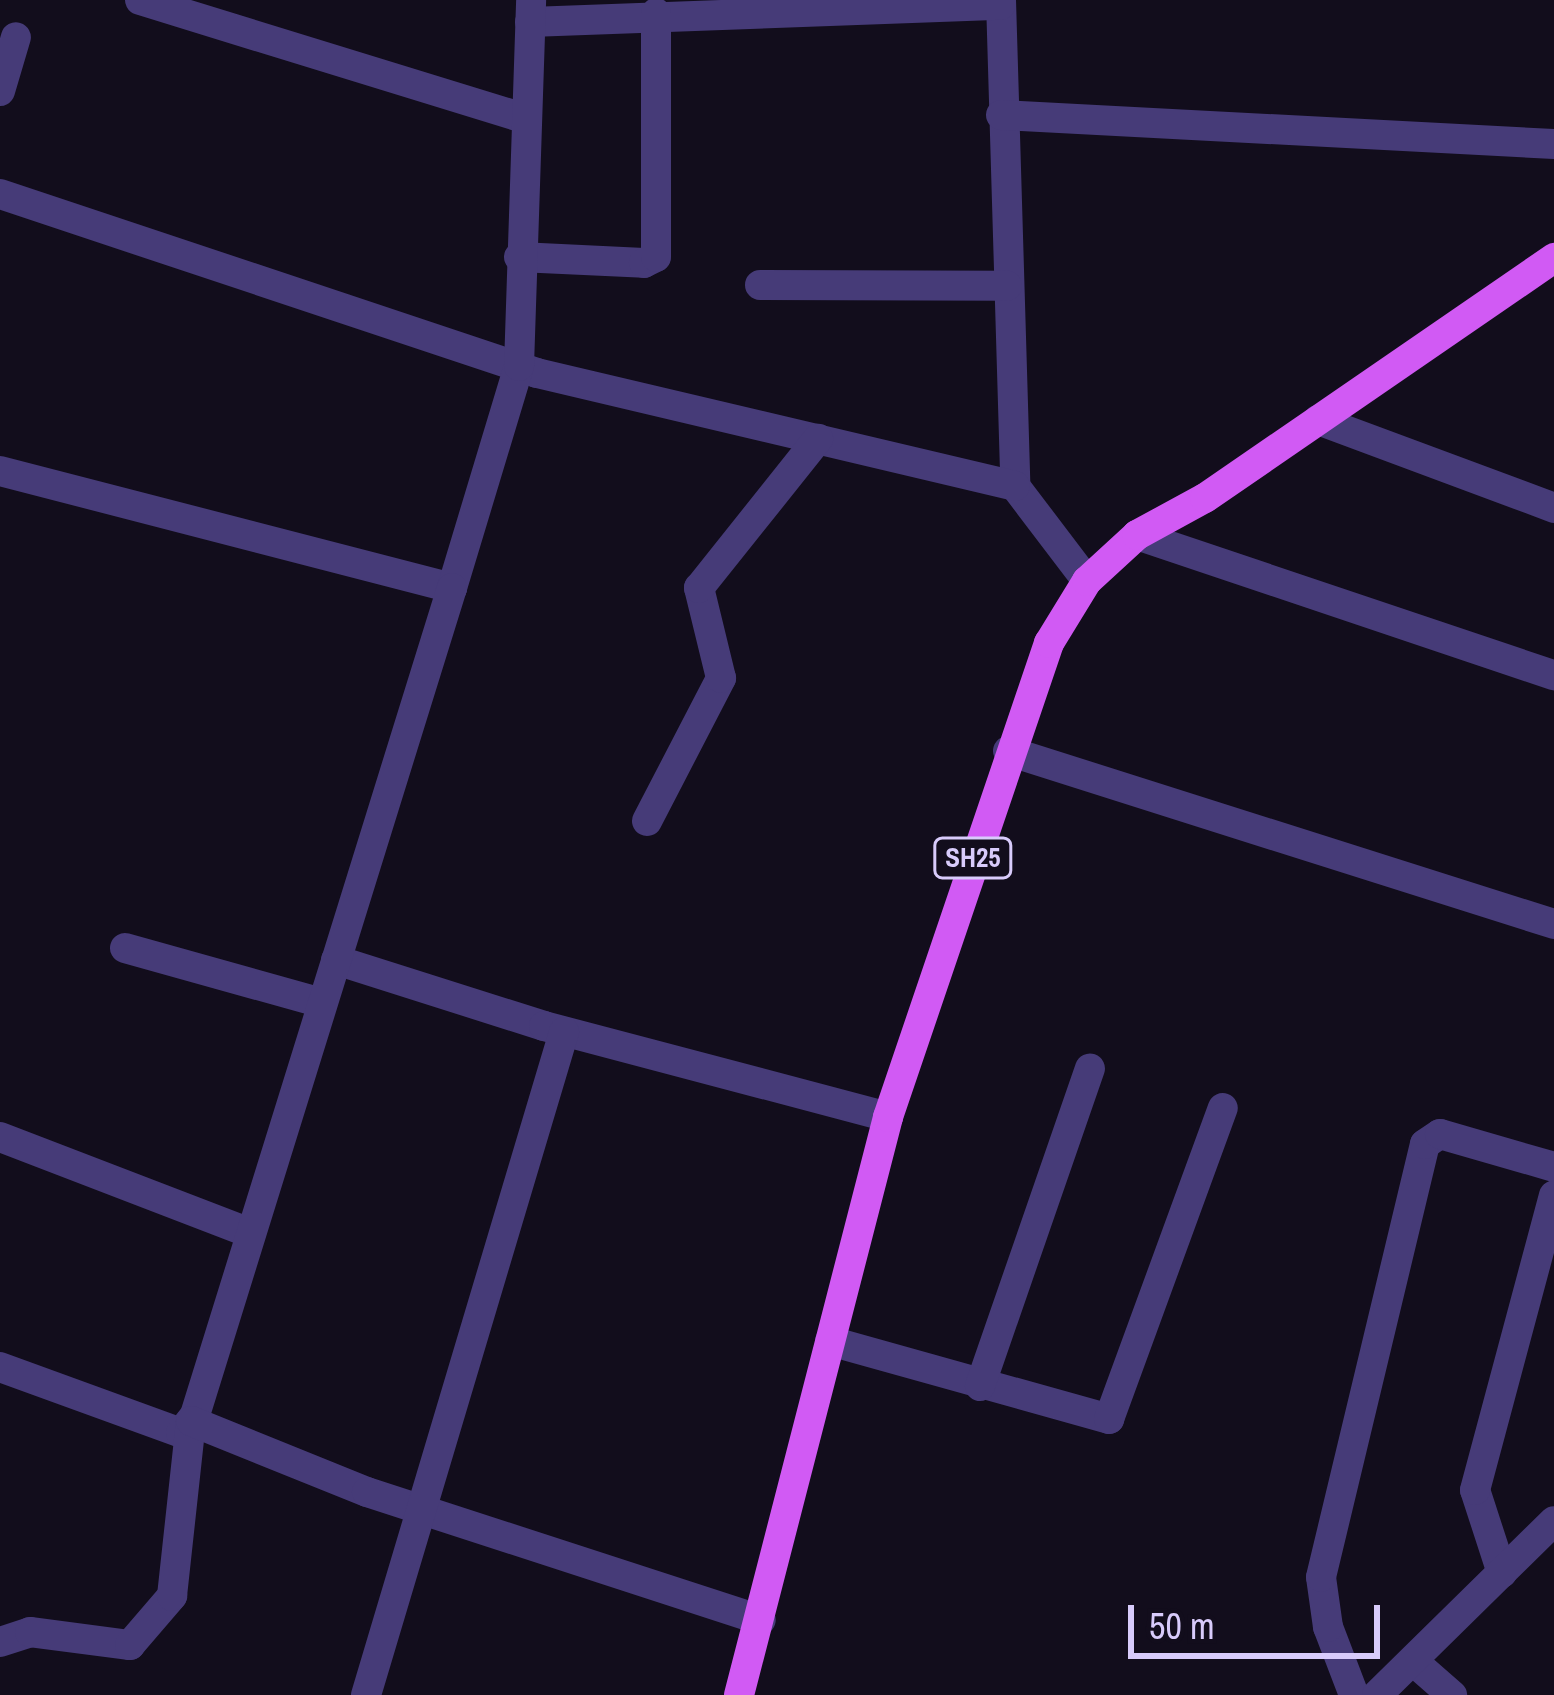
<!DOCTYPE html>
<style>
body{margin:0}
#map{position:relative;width:1554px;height:1695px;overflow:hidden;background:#120d1c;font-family:"Archivo Narrow",sans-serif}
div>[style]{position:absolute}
.minor>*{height:30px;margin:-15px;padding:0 15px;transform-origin:15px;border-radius:15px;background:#463b78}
.major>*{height:30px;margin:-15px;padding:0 15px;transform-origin:15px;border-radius:15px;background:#d15af4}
span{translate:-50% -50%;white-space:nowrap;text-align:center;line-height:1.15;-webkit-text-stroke:9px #120d1c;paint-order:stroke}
.shield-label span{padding:3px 9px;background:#120d1c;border:3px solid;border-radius:9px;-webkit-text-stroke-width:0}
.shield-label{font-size:27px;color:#d8cbfb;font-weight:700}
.scale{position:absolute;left:1128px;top:1605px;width:252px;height:54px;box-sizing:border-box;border:6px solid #d8cbfb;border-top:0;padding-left:15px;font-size:36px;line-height:42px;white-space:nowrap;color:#d8cbfb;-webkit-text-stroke:9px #120d1c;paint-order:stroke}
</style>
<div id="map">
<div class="minor">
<div style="left:140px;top:0;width:399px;rotate:17.1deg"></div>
<div style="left:1001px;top:0;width:486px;rotate:88.3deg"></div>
<div style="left:1015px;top:486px;width:119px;rotate:52.8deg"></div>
<div style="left:530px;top:22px;width:471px;rotate:-2.1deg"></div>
<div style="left:0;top:91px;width:56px;rotate:-73.5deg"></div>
<div style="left:1001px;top:115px;width:554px;rotate:3deg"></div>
<div style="left:0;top:194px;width:566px;rotate:18.43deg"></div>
<div style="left:537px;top:373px;width:491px;rotate:13.3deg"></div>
<div style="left:519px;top:257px;width:125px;rotate:2.7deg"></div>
<div style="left:644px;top:263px;width:13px;rotate:-27deg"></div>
<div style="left:656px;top:257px;width:244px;rotate:-90deg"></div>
<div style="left:760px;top:285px;width:247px;rotate:0.2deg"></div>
<div style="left:1318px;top:420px;width:252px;rotate:20.4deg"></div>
<div style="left:0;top:471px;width:467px;rotate:14.5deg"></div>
<div style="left:452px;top:588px;width:232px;rotate:-73.2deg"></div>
<div style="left:519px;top:366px;width:366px;rotate:-88.1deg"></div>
<div style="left:1137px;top:535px;width:440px;rotate:18.6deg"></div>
<div style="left:1008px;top:751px;width:573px;rotate:17.58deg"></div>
<div style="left:647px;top:821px;width:161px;rotate:-62.6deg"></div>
<div style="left:721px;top:678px;width:93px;rotate:-103.7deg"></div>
<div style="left:699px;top:588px;width:191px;rotate:-51.4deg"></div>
<div style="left:125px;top:948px;width:205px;rotate:15.6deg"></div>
<div style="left:336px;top:960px;width:218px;rotate:17.6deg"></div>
<div style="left:544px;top:1026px;width:356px;rotate:14.8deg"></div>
<div style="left:0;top:1137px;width:265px;rotate:21deg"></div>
<div style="left:830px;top:1341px;width:290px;rotate:15.6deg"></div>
<div style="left:1109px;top:1419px;width:331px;rotate:-69.9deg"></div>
<div style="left:0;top:1367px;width:193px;rotate:20deg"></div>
<div style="left:181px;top:1433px;width:23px;rotate:-52deg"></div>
<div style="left:195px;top:1415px;width:866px;rotate:-72.74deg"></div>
<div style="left:980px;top:1386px;width:336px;rotate:-70.9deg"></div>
<div style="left:1502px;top:1573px;width:87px;rotate:-108deg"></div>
<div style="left:1475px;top:1490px;width:305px;rotate:-75deg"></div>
<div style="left:0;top:1642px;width:32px;rotate:-18deg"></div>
<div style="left:30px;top:1632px;width:101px;rotate:7.4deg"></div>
<div style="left:130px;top:1645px;width:65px;rotate:-49.4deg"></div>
<div style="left:172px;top:1596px;width:176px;rotate:-83.8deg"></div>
<div style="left:191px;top:1421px;width:190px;rotate:22deg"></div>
<div style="left:367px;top:1492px;width:414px;rotate:18deg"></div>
<div style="left:1413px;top:1661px;width:52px;rotate:41.1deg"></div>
<div style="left:366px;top:1695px;width:692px;rotate:-73.37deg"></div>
<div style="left:1354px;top:1695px;width:73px;rotate:-110.9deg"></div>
<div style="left:1328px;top:1627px;width:50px;rotate:-98deg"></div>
<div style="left:1321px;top:1577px;width:445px;rotate:-76.5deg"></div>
<div style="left:1425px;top:1144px;width:18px;rotate:-34deg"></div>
<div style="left:1440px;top:1134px;width:119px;rotate:16.1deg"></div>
<div style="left:1377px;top:1695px;width:248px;rotate:-44.5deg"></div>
</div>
<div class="major">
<div style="left:739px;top:1695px;width:597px;rotate:-75.54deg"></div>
<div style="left:888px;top:1117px;width:501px;rotate:-71.24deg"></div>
<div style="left:1049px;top:643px;width:73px;rotate:-58.5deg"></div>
<div style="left:1087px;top:581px;width:68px;rotate:-42.6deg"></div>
<div style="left:1137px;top:535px;width:77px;rotate:-28.6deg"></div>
<div style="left:1205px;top:498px;width:424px;rotate:-34.5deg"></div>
</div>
<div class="shield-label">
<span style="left:973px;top:858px">SH25</span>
</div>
<div class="scale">50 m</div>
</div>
